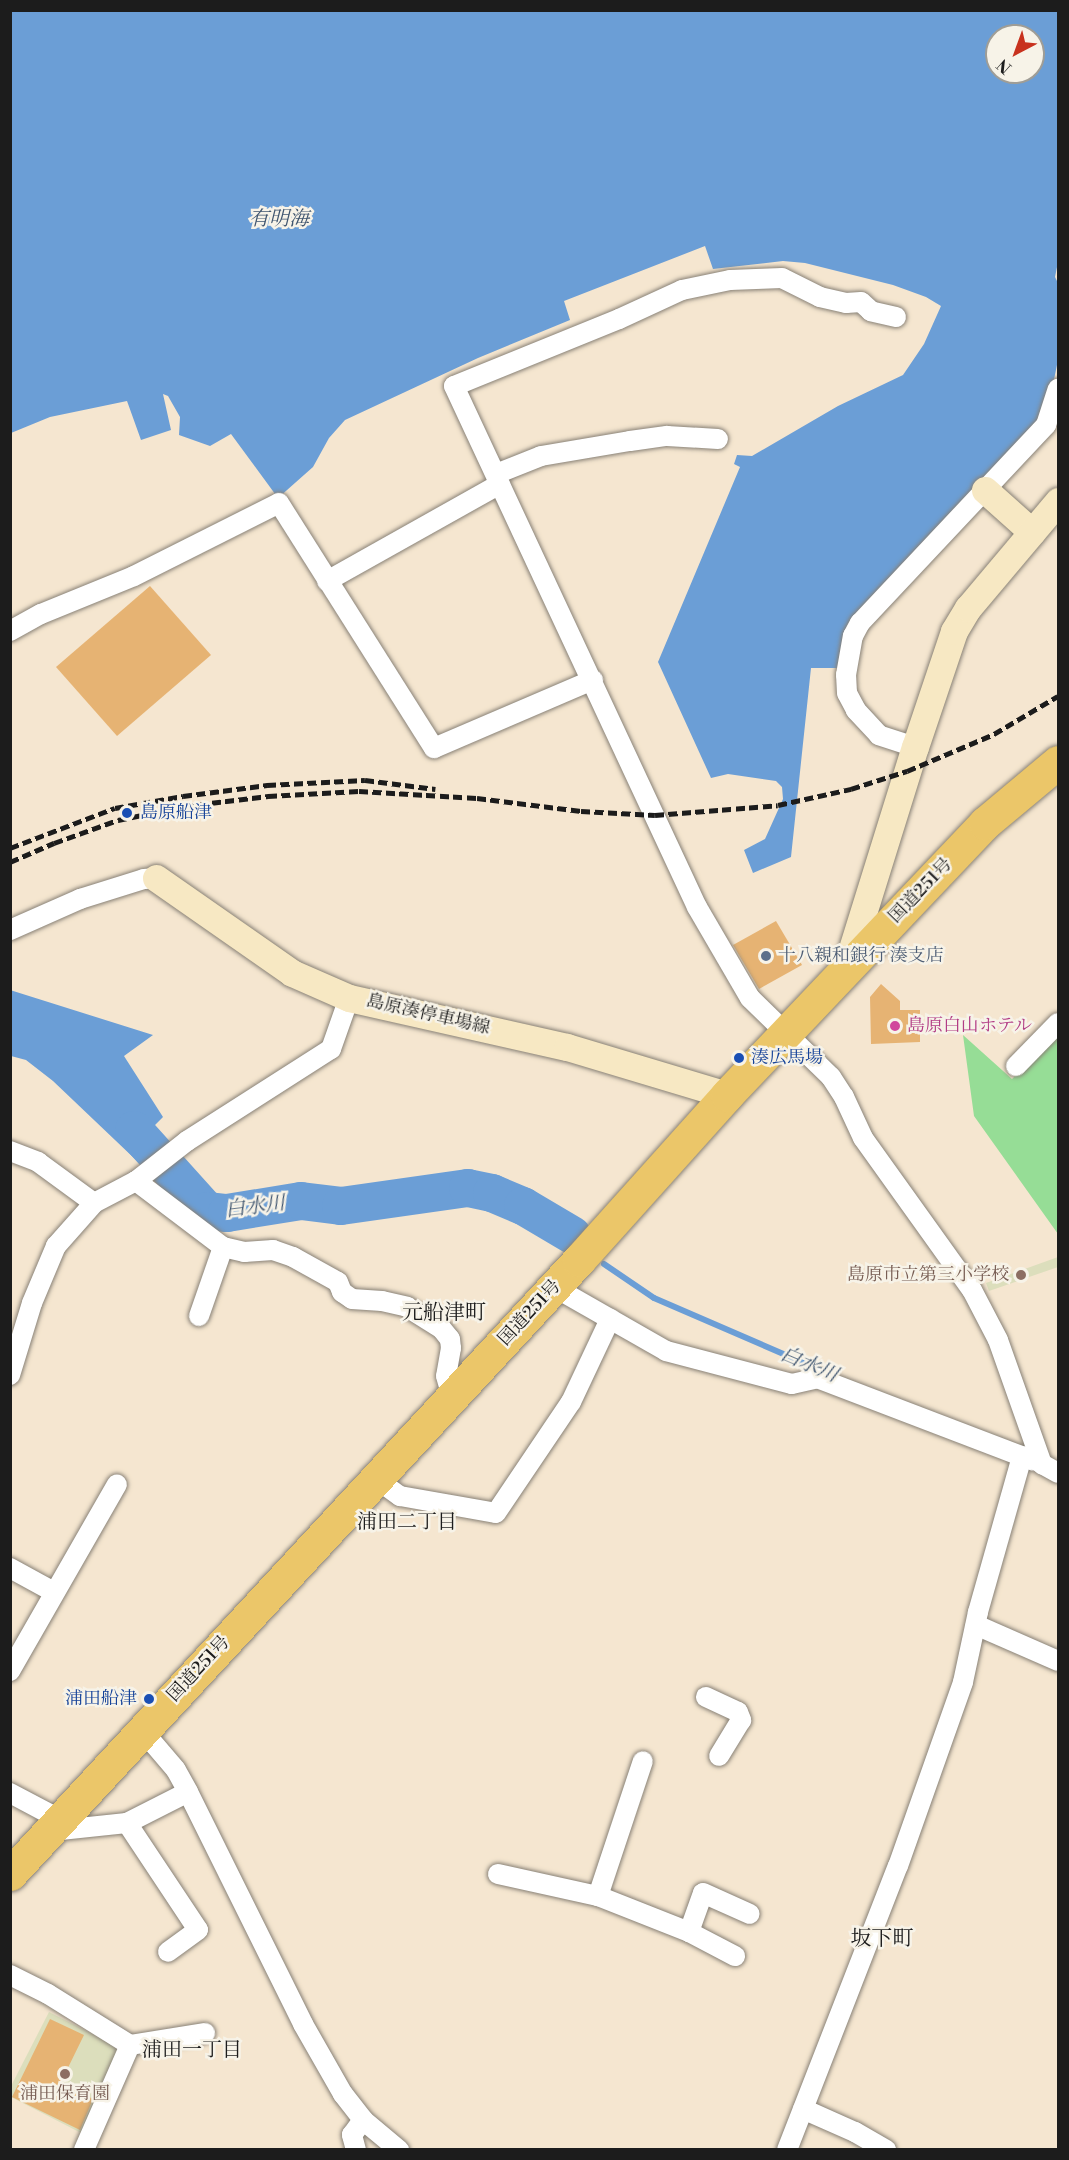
<!DOCTYPE html>
<meta charset="utf-8">
<style>
body{margin:0}
#map{position:relative;width:1069px;height:2160px;overflow:hidden;background:#f5e6d0;font-family:"Libre Bodoni","Noto Serif JP",serif}
div>[style]{position:absolute}
.built>*{inset:0;background:#dcdebc}
.green>*{inset:0;background:#96dd96}
.water>*{inset:0;background:#6b9ed6}
.stream>*{height:6px;margin:-3px;padding:0 3px;transform-origin:3px;border-radius:3px;background:#6b9ed6}
.river>*{height:38px;margin:-19px;padding:0 19px;transform-origin:19px;border-radius:19px;background:#6b9ed6}
.building>*{inset:0;background:#e6b373}
.roads{filter:drop-shadow(0 0 2px #888176) drop-shadow(0 0 2px #888176)}
.street>*{height:20px;margin:-10px;padding:0 10px;transform-origin:10px;border-radius:10px;background:#fff}
.secondary>*{height:27px;margin:-13.5px;padding:0 13.5px;transform-origin:13.5px;border-radius:13.5px;background:#f7e8c3}
.highway>*{height:33px;margin:-16.5px;padding:0 16.5px;transform-origin:16.5px;border-radius:16.5px;background:#ebc669}
.rail>*{height:4.5px;margin-top:-2.25px;transform-origin:0;background:repeating-linear-gradient(90deg,#1c1c1c 0 9px,transparent 0 13.5px)}
.dots>*{width:16px;height:16px;translate:-50% -50%;box-sizing:border-box;border:3px solid #f7f3e8;border-radius:50%}
span{translate:-50% -50%;white-space:nowrap;text-align:center;line-height:1.15;-webkit-text-stroke:5px #f7f3e8;paint-order:stroke}
.transit-label{font-size:18px;color:#164399}
.left{translate:0 -50%;text-align:left}
.right{translate:-100% -50%;text-align:right}
.street-label{font-size:18px;color:#1c1c1c}
.service-label{font-size:18px;color:#4e5e75}
.hotel-label{font-size:18px;color:#b23c85}
.education-label{font-size:18px;color:#785e54}
.water-label{font-size:20px;color:#405670;font-style:italic}
.neighbourhood-label{font-size:20px;color:#1c1c1c}
.quarter-label{font-size:21px;color:#1c1c1c}
.frame{position:absolute;inset:0;border:12px solid #1c1c1c;pointer-events:none}
.north{position:absolute;left:985px;top:24px;width:60px;height:60px;box-sizing:border-box;background:#f7f3e8;border:2px solid #9f9d96;border-radius:50%;rotate:221deg;font-size:16px;font-weight:700;line-height:24px;text-align:center;color:#1c1c1c}
.north::after{content:'';display:block;margin:auto;width:21px;height:27px;background:#c8321e;clip-path:polygon(50% 0,100% 100%,50% 72%,0 100%)}
</style>
<div id="map">
<div class="built">
<div style="clip-path:polygon(1058px 1257px,1058px 1267px,989px 1291px,986px 1283px)"></div>
<div style="clip-path:polygon(49px 2012px,114px 2045px,120px 2059px,83px 2134px,11px 2097px,10px 2088px)"></div>
</div>
<div class="green">
<div style="clip-path:polygon(1058px 1034px,1058px 1234px,974px 1116px,963px 1035px,1012px 1079px)"></div>
</div>
<div class="water">
<div style="clip-path:polygon(evenodd,10px 11px,1058px 11px,1058px 262px,1055px 277px,1058px 283px,1058px 360px,1046px 419px,854px 619px,837px 668px,811px 668px,791px 857px,753px 873px,744px 850px,765px 839px,783px 799px,782px 787px,776px 781px,728px 774px,711px 778px,658px 662px,740px 467px,734px 464px,737px 455px,752px 456px,838px 406px,903px 375px,924px 344px,941px 306px,926px 297px,893px 285px,805px 263px,783px 261px,713px 269px,705px 246px,564px 301px,570px 320px,478px 358px,345px 420px,329px 438px,313px 467px,278px 498px,231px 434px,210px 446px,179px 435px,180px 417px,168px 396px,163px 394px,171px 430px,141px 440px,127px 401px,50px 417px,11px 433px,10px 11px,997px 36px,1033px 36px,1033px 72px,997px 72px,997px 36px)"></div>
<div style="clip-path:polygon(10px 990px,153px 1035px,124px 1056px,163px 1117px,149px 1131px,161px 1142px,156px 1147px,160px 1152px,148px 1164px,139px 1156px,136px 1160px,53px 1081px,26px 1060px,11px 1056px)"></div>
</div>
<div class="stream">
<div style="left:604px;top:1264px;width:60px;rotate:34.2deg"></div>
<div style="left:654px;top:1298px;width:184px;rotate:23.4deg"></div>
</div>
<div class="river">
<div style="left:134px;top:1130px;width:109px;rotate:48deg"></div>
<div style="left:207px;top:1211px;width:20px;rotate:6deg"></div>
<div style="left:227px;top:1213px;width:75px;rotate:-9.2deg"></div>
<div style="left:301px;top:1201px;width:40px;rotate:7.1deg"></div>
<div style="left:341px;top:1206px;width:128px;rotate:-8.1deg"></div>
<div style="left:468px;top:1188px;width:25px;rotate:12deg"></div>
<div style="left:492px;top:1193px;width:34px;rotate:23deg"></div>
<div style="left:523px;top:1206px;width:57px;rotate:30.6deg"></div>
</div>
<div class="building">
<div style="clip-path:polygon(150px 586px,211px 655px,117px 736px,56px 667px)"></div>
<div style="clip-path:polygon(776px 921px,802px 965px,759px 989px,733px 945px)"></div>
<div style="clip-path:polygon(881px 984px,900px 1001px,900px 1010px,920px 1010px,920px 1042px,871px 1044px,870px 997px)"></div>
<div style="clip-path:polygon(50px 2019px,84px 2035px,61px 2082px,93px 2099px,80px 2130px,12px 2097px)"></div>
</div>
<div class="roads">
<div class="street">
<div style="left:896px;top:317px;width:26px;rotate:-167deg"></div>
<div style="left:871px;top:311px;width:13px;rotate:-138deg"></div>
<div style="left:861px;top:302px;width:15px;rotate:176deg"></div>
<div style="left:846px;top:303px;width:27px;rotate:-167deg"></div>
<div style="left:820px;top:297px;width:42px;rotate:-153.4deg"></div>
<div style="left:782px;top:278px;width:52px;rotate:177.8deg"></div>
<div style="left:730px;top:280px;width:49px;rotate:168.2deg"></div>
<div style="left:682px;top:290px;width:69px;rotate:155.3deg"></div>
<div style="left:619px;top:319px;width:178px;rotate:157.9deg"></div>
<div style="left:454px;top:386px;width:575px;rotate:65deg"></div>
<div style="left:697px;top:907px;width:105px;rotate:59.8deg"></div>
<div style="left:750px;top:998px;width:113px;rotate:44.3deg"></div>
<div style="left:831px;top:1077px;width:24px;rotate:57deg"></div>
<div style="left:844px;top:1097px;width:45px;rotate:65.1deg"></div>
<div style="left:863px;top:1138px;width:187px;rotate:54.4deg"></div>
<div style="left:972px;top:1290px;width:56px;rotate:62.5deg"></div>
<div style="left:998px;top:1340px;width:132px;rotate:70.5deg"></div>
<div style="left:1042px;top:1464px;width:18px;rotate:29deg"></div>
<div style="left:496px;top:474px;width:48px;rotate:-21.8deg"></div>
<div style="left:541px;top:456px;width:90px;rotate:-9.6deg"></div>
<div style="left:630px;top:441px;width:37px;rotate:-8deg"></div>
<div style="left:667px;top:436px;width:51px;rotate:3.4deg"></div>
<div style="left:327px;top:581px;width:198px;rotate:-29.3deg"></div>
<div style="left:10px;top:631px;width:35px;rotate:-29deg"></div>
<div style="left:41px;top:614px;width:100px;rotate:-22.2deg"></div>
<div style="left:134px;top:576px;width:162px;rotate:-26.7deg"></div>
<div style="left:279px;top:503px;width:290px;rotate:57.7deg"></div>
<div style="left:434px;top:748px;width:173px;rotate:-23.2deg"></div>
<div style="left:915px;top:747px;width:38px;rotate:-162deg"></div>
<div style="left:879px;top:735px;width:34px;rotate:-133deg"></div>
<div style="left:856px;top:710px;width:19px;rotate:-118deg"></div>
<div style="left:847px;top:693px;width:18px;rotate:-93deg"></div>
<div style="left:846px;top:675px;width:40px;rotate:-80deg"></div>
<div style="left:853px;top:636px;width:15px;rotate:-62deg"></div>
<div style="left:860px;top:623px;width:272px;rotate:-46.8deg"></div>
<div style="left:1046px;top:425px;width:38px;rotate:-72deg"></div>
<div style="left:10px;top:930px;width:77px;rotate:-23.9deg"></div>
<div style="left:80px;top:899px;width:67px;rotate:-17.4deg"></div>
<div style="left:144px;top:879px;width:12px;rotate:-5deg"></div>
<div style="left:1016px;top:1066px;width:60px;rotate:-45.7deg"></div>
<div style="left:10px;top:1151px;width:30px;rotate:21deg"></div>
<div style="left:38px;top:1162px;width:69px;rotate:36.2deg"></div>
<div style="left:136px;top:1181px;width:109px;rotate:37.2deg"></div>
<div style="left:223px;top:1247px;width:22px;rotate:13deg"></div>
<div style="left:244px;top:1252px;width:29px;rotate:-4deg"></div>
<div style="left:273px;top:1250px;width:21px;rotate:19deg"></div>
<div style="left:293px;top:1257px;width:51px;rotate:29.1deg"></div>
<div style="left:338px;top:1282px;width:11px;rotate:68deg"></div>
<div style="left:342px;top:1292px;width:12px;rotate:35deg"></div>
<div style="left:352px;top:1299px;width:30px;rotate:4deg"></div>
<div style="left:382px;top:1301px;width:26px;rotate:13deg"></div>
<div style="left:407px;top:1307px;width:40px;rotate:32deg"></div>
<div style="left:441px;top:1328px;width:14px;rotate:51deg"></div>
<div style="left:450px;top:1339px;width:9px;rotate:84deg"></div>
<div style="left:451px;top:1348px;width:28px;rotate:100deg"></div>
<div style="left:446px;top:1376px;width:22px;rotate:74deg"></div>
<div style="left:554px;top:1287px;width:129px;rotate:29.7deg"></div>
<div style="left:666px;top:1351px;width:130px;rotate:14.7deg"></div>
<div style="left:792px;top:1384px;width:26px;rotate:-13deg"></div>
<div style="left:817px;top:1378px;width:232px;rotate:20.9deg"></div>
<div style="left:199px;top:1316px;width:73px;rotate:-70.8deg"></div>
<div style="left:10px;top:1375px;width:75px;rotate:-73deg"></div>
<div style="left:32px;top:1303px;width:62px;rotate:-67.2deg"></div>
<div style="left:56px;top:1246px;width:57px;rotate:-48.5deg"></div>
<div style="left:94px;top:1203px;width:47px;rotate:-27.6deg"></div>
<div style="left:136px;top:1181px;width:65px;rotate:-38.1deg"></div>
<div style="left:187px;top:1141px;width:171px;rotate:-32.6deg"></div>
<div style="left:331px;top:1049px;width:54px;rotate:-70.6deg"></div>
<div style="left:375px;top:1478px;width:31px;rotate:36deg"></div>
<div style="left:400px;top:1496px;width:97px;rotate:10deg"></div>
<div style="left:496px;top:1513px;width:134px;rotate:-56deg"></div>
<div style="left:571px;top:1402px;width:92px;rotate:-64.8deg"></div>
<div style="left:10px;top:1568px;width:50px;rotate:28.6deg"></div>
<div style="left:976px;top:1625px;width:90px;rotate:23.7deg"></div>
<div style="left:10px;top:1671px;width:215px;rotate:-60.2deg"></div>
<div style="left:706px;top:1697px;width:35px;rotate:25deg"></div>
<div style="left:738px;top:1712px;width:9px;rotate:69deg"></div>
<div style="left:741px;top:1720px;width:42px;rotate:121.4deg"></div>
<div style="left:142px;top:1730px;width:52px;rotate:49.6deg"></div>
<div style="left:176px;top:1770px;width:25px;rotate:61deg"></div>
<div style="left:188px;top:1792px;width:259px;rotate:63.6deg"></div>
<div style="left:303px;top:2024px;width:81px;rotate:60.3deg"></div>
<div style="left:343px;top:2094px;width:33px;rotate:52deg"></div>
<div style="left:363px;top:2120px;width:47px;rotate:39.8deg"></div>
<div style="left:10px;top:1793px;width:58px;rotate:27.9deg"></div>
<div style="left:127px;top:1823px;width:128px;rotate:56.4deg"></div>
<div style="left:198px;top:1930px;width:37px;rotate:144deg"></div>
<div style="left:51px;top:1831px;width:76px;rotate:-6deg"></div>
<div style="left:127px;top:1823px;width:68px;rotate:-26.9deg"></div>
<div style="left:498px;top:1874px;width:102px;rotate:12.4deg"></div>
<div style="left:598px;top:1896px;width:98px;rotate:21.6deg"></div>
<div style="left:689px;top:1932px;width:41px;rotate:-70.3deg"></div>
<div style="left:703px;top:1893px;width:51px;rotate:24.1deg"></div>
<div style="left:598px;top:1896px;width:142px;rotate:-71.6deg"></div>
<div style="left:689px;top:1932px;width:52px;rotate:27.6deg"></div>
<div style="left:10px;top:1975px;width:42px;rotate:26.6deg"></div>
<div style="left:48px;top:1994px;width:97px;rotate:31.9deg"></div>
<div style="left:130px;top:2045px;width:115px;rotate:113.7deg"></div>
<div style="left:130px;top:2045px;width:76px;rotate:-9.1deg"></div>
<div style="left:803px;top:2109px;width:57px;rotate:23.9deg"></div>
<div style="left:855px;top:2132px;width:36px;rotate:30deg"></div>
<div style="left:356px;top:2150px;width:16px;rotate:-105deg"></div>
<div style="left:352px;top:2135px;width:19px;rotate:-54deg"></div>
<div style="left:787px;top:2150px;width:305px;rotate:-68.7deg"></div>
<div style="left:898px;top:1866px;width:195px;rotate:-70.5deg"></div>
<div style="left:963px;top:1682px;width:72px;rotate:-77.9deg"></div>
<div style="left:978px;top:1612px;width:162px;rotate:-74.2deg"></div>
</div>
<div class="secondary">
<div style="left:985px;top:490px;width:63px;rotate:41.8deg"></div>
<div style="left:156px;top:878px;width:166px;rotate:34.9deg"></div>
<div style="left:292px;top:973px;width:62px;rotate:23.7deg"></div>
<div style="left:349px;top:998px;width:223px;rotate:12.7deg"></div>
<div style="left:567px;top:1047px;width:167px;rotate:16.7deg"></div>
<div style="left:846px;top:968px;width:232px;rotate:-72.7deg"></div>
<div style="left:915px;top:747px;width:122px;rotate:-71.4deg"></div>
<div style="left:954px;top:631px;width:27px;rotate:-59deg"></div>
<div style="left:968px;top:608px;width:140px;rotate:-49.9deg"></div>
</div>
<div class="highway">
<div style="left:10px;top:1874px;width:837px;rotate:-47.18deg"></div>
<div style="left:579px;top:1260px;width:222px;rotate:-48.1deg"></div>
<div style="left:727px;top:1095px;width:375px;rotate:-46.5deg"></div>
<div style="left:985px;top:823px;width:95px;rotate:-39.9deg"></div>
</div>
</div>
<div class="rail">
<div style="left:10px;top:848px;width:112px;rotate:-20.9deg"></div>
<div style="left:115px;top:808px;width:69px;rotate:-10deg"></div>
<div style="left:183px;top:796px;width:85px;rotate:-7.5deg"></div>
<div style="left:267px;top:785px;width:98px;rotate:-2.9deg"></div>
<div style="left:365px;top:780px;width:71px;rotate:7.3deg"></div>
<div style="left:10px;top:862px;width:48px;rotate:-23.4deg"></div>
<div style="left:54px;top:843px;width:68px;rotate:-19.8deg"></div>
<div style="left:118px;top:820px;width:68px;rotate:-11.8deg"></div>
<div style="left:185px;top:806px;width:84px;rotate:-6.9deg"></div>
<div style="left:268px;top:796px;width:91px;rotate:-3.1deg"></div>
<div style="left:359px;top:791px;width:118px;rotate:3.4deg"></div>
<div style="left:477px;top:798px;width:105px;rotate:7.1deg"></div>
<div style="left:581px;top:811px;width:74px;rotate:3.1deg"></div>
<div style="left:655px;top:815px;width:123px;rotate:-4.6deg"></div>
<div style="left:778px;top:805px;width:75px;rotate:-12.4deg"></div>
<div style="left:851px;top:789px;width:59px;rotate:-17.8deg"></div>
<div style="left:907px;top:771px;width:95px;rotate:-23deg"></div>
<div style="left:994px;top:734px;width:74px;rotate:-30.7deg"></div>
</div>
<div class="dots">
<div style="left:127px;top:813px;background:#1a4fb4"></div>
<div style="left:766px;top:956px;background:#5c6f8a"></div>
<div style="left:895px;top:1026px;background:#d1479c"></div>
<div style="left:739px;top:1058px;background:#1a4fb4"></div>
<div style="left:1021px;top:1275px;background:#8d6e63"></div>
<div style="left:149px;top:1699px;background:#1a4fb4"></div>
<div style="left:65px;top:2074px;background:#8d6e63"></div>
</div>
<div class="transit-label">
<span class="left" style="left:140px;top:813px">島原船津</span>
<span class="left" style="left:751px;top:1058px">湊広馬場</span>
<span class="right" style="left:137px;top:1699px">浦田船津</span>
</div>
<div class="street-label">
<span style="left:921px;top:891px;rotate:-46deg">国道251号</span>
<span style="left:428px;top:1015px;rotate:13deg">島原湊停車場線</span>
<span style="left:530px;top:1313px;rotate:-47deg">国道251号</span>
<span style="left:199px;top:1669px;rotate:-47deg">国道251号</span>
</div>
<div class="service-label">
<span class="left" style="left:778px;top:956px">十八親和銀行 湊支店</span>
</div>
<div class="hotel-label">
<span class="left" style="left:907px;top:1026px">島原白山ホテル</span>
</div>
<div class="education-label">
<span class="right" style="left:1009px;top:1275px">島原市立第三小学校</span>
<span style="left:65px;top:2094px">浦田保育園</span>
</div>
<div class="water-label">
<span style="left:279px;top:219px">有明海</span>
<span style="left:255px;top:1207px;rotate:-7deg">白水川</span>
<span style="left:809px;top:1365px;rotate:23deg">白水川</span>
</div>
<div class="neighbourhood-label">
<span style="left:407px;top:1522px">浦田二丁目</span>
<span style="left:192px;top:2050px">浦田一丁目</span>
</div>
<div class="quarter-label">
<span style="left:444px;top:1313px">元船津町</span>
<span style="left:882px;top:1939px">坂下町</span>
</div>
<div class="frame"></div>
<div class="north">N</div>
</div>
